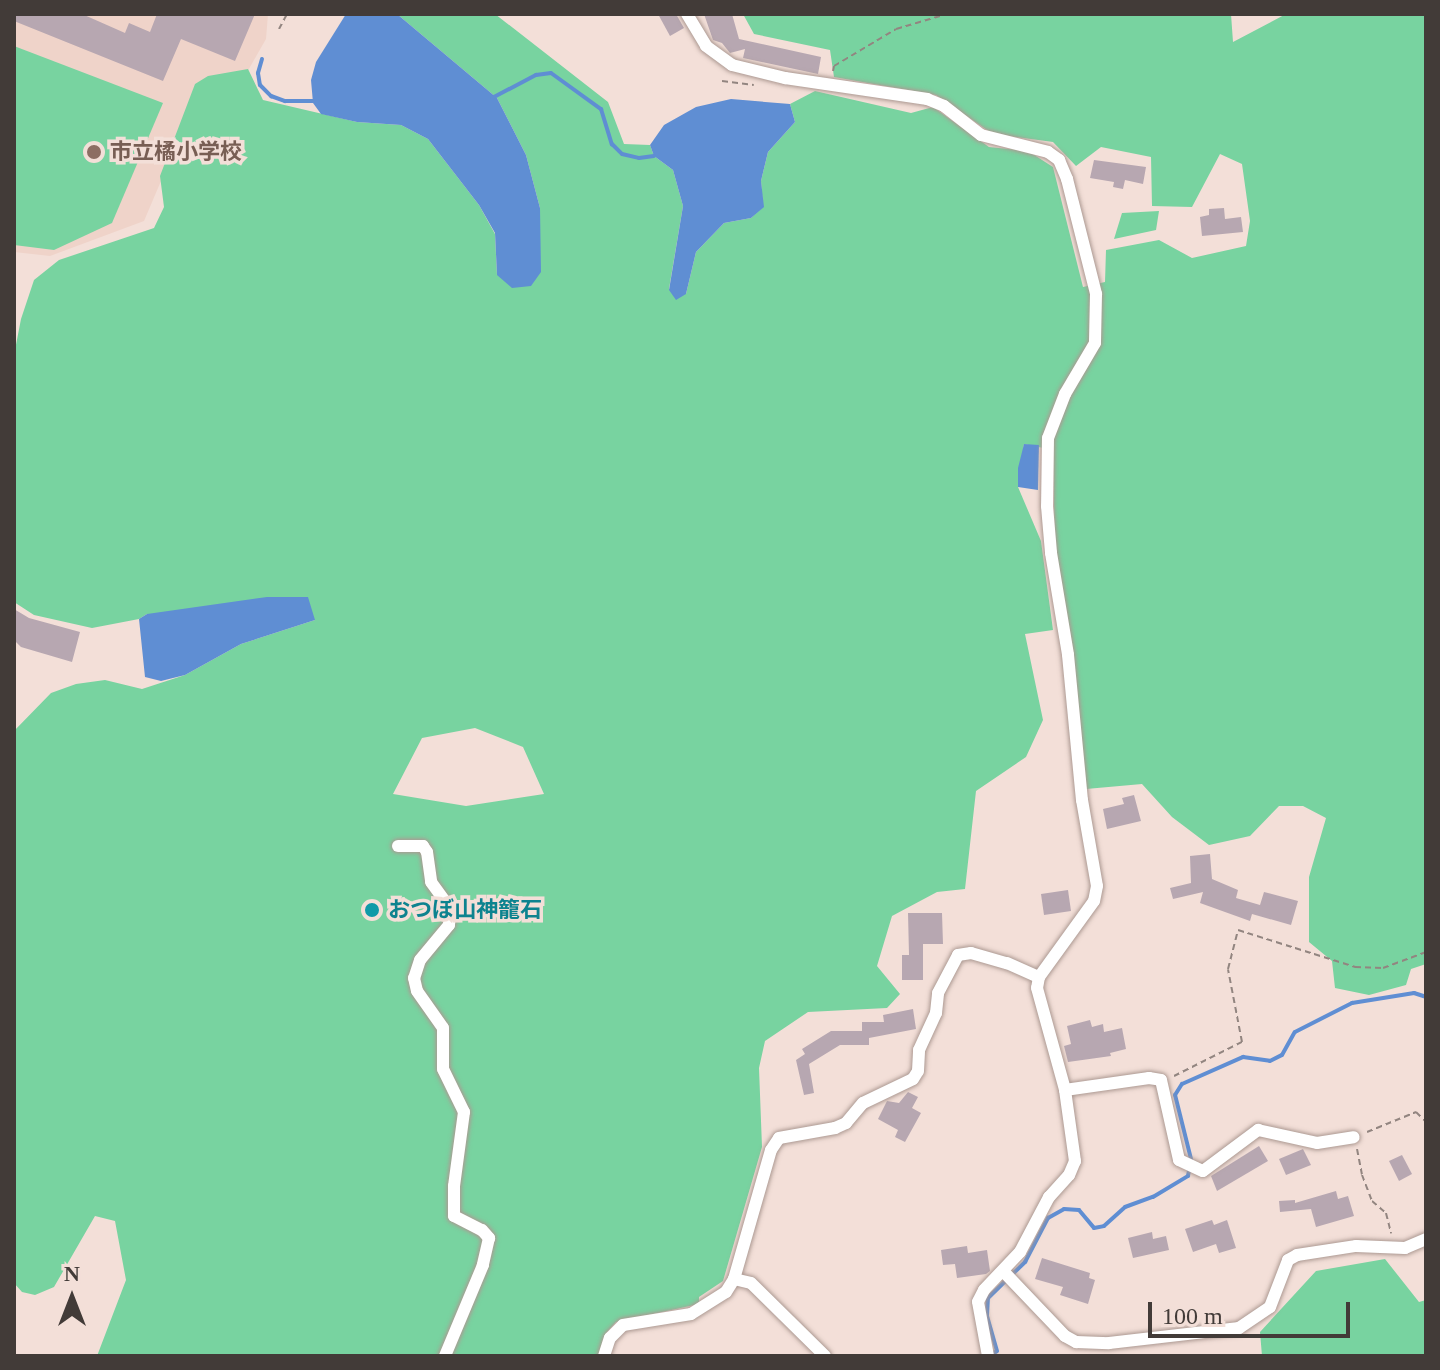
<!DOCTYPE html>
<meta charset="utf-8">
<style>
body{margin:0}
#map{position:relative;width:1440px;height:1370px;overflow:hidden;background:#f3dfd8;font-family:"Times New Roman","Noto Sans JP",serif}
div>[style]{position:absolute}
.built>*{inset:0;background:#efd3c9}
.green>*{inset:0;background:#78d3a0}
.water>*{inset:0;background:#5f8ed3}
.stream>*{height:4px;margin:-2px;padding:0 2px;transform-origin:2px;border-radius:2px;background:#5f8ed3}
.building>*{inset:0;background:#b7a7b1}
.path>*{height:2px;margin-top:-1px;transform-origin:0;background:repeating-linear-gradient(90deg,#928580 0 6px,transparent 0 10px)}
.roads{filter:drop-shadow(0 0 2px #ac9992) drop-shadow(0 0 2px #ac9992)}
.minor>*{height:12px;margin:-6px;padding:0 6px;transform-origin:6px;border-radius:6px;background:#fff}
.dots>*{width:22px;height:22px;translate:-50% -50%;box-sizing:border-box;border:4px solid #f3dfd8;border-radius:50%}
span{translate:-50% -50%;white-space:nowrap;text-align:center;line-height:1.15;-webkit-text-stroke:7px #f3dfd8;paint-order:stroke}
.education-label{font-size:22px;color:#785e54;font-weight:700}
.left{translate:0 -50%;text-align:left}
.culture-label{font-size:22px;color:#0d838f;font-weight:700}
.frame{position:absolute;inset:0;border:16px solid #423b38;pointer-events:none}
.north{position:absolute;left:32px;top:1258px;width:80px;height:80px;-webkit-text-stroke:6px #f3dfd8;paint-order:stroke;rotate:0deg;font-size:22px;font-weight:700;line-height:32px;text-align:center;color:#423b38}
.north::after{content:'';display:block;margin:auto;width:28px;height:36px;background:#423b38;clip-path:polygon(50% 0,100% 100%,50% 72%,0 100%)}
.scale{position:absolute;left:1148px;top:1302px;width:202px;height:36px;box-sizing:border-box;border:4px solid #423b38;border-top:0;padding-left:10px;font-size:24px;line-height:28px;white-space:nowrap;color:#423b38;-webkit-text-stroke:6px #f3dfd8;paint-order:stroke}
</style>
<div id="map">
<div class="built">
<div style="clip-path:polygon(14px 14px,268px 14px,266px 39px,246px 74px,203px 82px,144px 221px,50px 256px,14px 252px)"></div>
</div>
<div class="green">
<div style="clip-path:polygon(evenodd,397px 14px,495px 14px,608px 102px,624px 144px,650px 145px,654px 156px,673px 170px,683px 206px,669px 289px,686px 294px,696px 252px,724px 223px,751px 218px,763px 207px,761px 181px,768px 152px,795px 122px,790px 104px,815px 91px,911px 113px,933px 107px,989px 147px,1028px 151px,1053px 167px,1083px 287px,1105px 282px,1106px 250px,1159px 240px,1192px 258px,1246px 246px,1250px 221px,1242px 164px,1220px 154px,1192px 207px,1152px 206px,1151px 157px,1101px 147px,1076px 166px,1053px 142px,993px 134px,936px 95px,834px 77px,830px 50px,754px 34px,743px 14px,1231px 14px,1233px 42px,1286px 14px,1426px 14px,1426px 964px,1411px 969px,1406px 985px,1369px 995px,1335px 988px,1332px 961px,1309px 942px,1309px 877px,1326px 818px,1303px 806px,1279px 806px,1250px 836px,1209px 845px,1172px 817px,1142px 784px,1086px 789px,1055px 552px,1053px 450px,1024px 444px,1018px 487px,1041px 541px,1053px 630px,1025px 634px,1043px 720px,1026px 757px,976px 791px,965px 889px,937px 892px,892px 916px,877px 966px,900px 994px,887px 1008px,808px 1012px,765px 1041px,759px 1068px,762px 1147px,723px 1281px,699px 1297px,699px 1304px,616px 1322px,607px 1332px,598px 1356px,97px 1356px,126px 1280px,115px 1221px,95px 1216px,54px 1287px,35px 1295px,22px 1292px,14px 1283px,14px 731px,51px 693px,76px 684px,105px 680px,142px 689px,185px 675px,241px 644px,315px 620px,147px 614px,139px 619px,92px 628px,34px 615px,14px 602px,14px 355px,21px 319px,34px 280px,59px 260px,154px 228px,164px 207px,160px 176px,195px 84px,208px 76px,248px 69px,263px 100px,357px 122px,401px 125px,428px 139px,479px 205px,495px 234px,497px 275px,540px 208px,526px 155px,497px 98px,397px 14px,475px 728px,523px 747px,544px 794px,466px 806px,393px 794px,422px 738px,475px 728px)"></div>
<div style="clip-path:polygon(14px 46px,163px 103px,112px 223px,54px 250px,14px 245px)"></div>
<div style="clip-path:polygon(1159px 211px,1156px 230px,1114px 239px,1122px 213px)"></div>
<div style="clip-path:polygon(1385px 1259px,1419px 1302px,1426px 1300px,1426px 1356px,1262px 1356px,1260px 1332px,1316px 1271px)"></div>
</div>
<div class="water">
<div style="clip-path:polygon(346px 14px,397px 14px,497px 98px,526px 155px,540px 208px,541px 272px,531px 286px,512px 288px,497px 275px,495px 233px,479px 205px,428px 139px,401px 125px,357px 122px,321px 114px,313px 103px,311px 80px,316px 62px)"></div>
<div style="clip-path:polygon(731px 99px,790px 104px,795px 122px,768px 152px,761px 181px,764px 207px,751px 218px,724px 223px,696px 252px,686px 294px,676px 300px,669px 290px,683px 206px,673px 170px,654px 156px,650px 145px,664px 125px,696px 107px)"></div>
<div style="clip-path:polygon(1024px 444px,1039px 445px,1038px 490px,1018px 487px,1018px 468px)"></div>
<div style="clip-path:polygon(267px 597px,308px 597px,315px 620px,241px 644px,185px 675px,161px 681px,145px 677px,139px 619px,147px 614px)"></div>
</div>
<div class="stream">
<div style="left:262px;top:59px;width:15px;rotate:106deg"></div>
<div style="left:258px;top:73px;width:12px;rotate:81deg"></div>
<div style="left:260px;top:85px;width:16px;rotate:45deg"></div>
<div style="left:271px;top:96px;width:15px;rotate:20deg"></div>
<div style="left:285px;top:101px;width:33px"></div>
<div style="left:492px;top:98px;width:50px;rotate:-27.6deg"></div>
<div style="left:536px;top:75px;width:15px;rotate:-8deg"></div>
<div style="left:551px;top:73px;width:62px;rotate:35.8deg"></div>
<div style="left:601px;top:109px;width:37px;rotate:73deg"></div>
<div style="left:612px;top:144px;width:14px;rotate:45deg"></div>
<div style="left:622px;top:154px;width:17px;rotate:13deg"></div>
<div style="left:639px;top:158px;width:15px;rotate:-8deg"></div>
<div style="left:989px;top:1356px;width:9px;rotate:-32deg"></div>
<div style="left:997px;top:1351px;width:37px;rotate:-106deg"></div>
<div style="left:987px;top:1315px;width:17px;rotate:-87deg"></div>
<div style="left:988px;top:1298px;width:52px;rotate:-44.2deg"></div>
<div style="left:1025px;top:1262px;width:50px;rotate:-62.4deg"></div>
<div style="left:1048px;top:1218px;width:18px;rotate:-29deg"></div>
<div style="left:1064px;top:1209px;width:15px;rotate:4deg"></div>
<div style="left:1079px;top:1210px;width:23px;rotate:50deg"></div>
<div style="left:1094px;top:1228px;width:10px;rotate:-11deg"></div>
<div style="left:1104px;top:1226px;width:28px;rotate:-42deg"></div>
<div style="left:1125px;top:1207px;width:30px;rotate:-20deg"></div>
<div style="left:1153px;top:1197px;width:41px;rotate:-31deg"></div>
<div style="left:1188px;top:1176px;width:17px;rotate:-80deg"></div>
<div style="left:1191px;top:1159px;width:66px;rotate:-104deg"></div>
<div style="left:1175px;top:1095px;width:13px;rotate:-58deg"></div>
<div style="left:1182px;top:1084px;width:67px;rotate:-23.9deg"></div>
<div style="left:1243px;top:1057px;width:27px;rotate:8deg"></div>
<div style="left:1270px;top:1061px;width:13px;rotate:-27deg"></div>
<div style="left:1282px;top:1055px;width:26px;rotate:-61deg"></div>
<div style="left:1295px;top:1032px;width:64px;rotate:-27deg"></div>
<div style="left:1352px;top:1003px;width:63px;rotate:-9.2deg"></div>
<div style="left:1414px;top:993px;width:13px;rotate:18deg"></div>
</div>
<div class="building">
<div style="clip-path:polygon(14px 14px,82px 14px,125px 33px,129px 23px,150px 32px,157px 14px,255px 14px,235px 61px,181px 39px,163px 81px,14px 21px)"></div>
<div style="clip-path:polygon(658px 14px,676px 14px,684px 28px,670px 36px)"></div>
<div style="clip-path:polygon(704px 14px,732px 14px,739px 39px,821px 57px,818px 74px,743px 58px,745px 49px,730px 53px,722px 43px,713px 40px)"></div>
<div style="clip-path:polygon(1094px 160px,1146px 167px,1143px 184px,1125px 180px,1123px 189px,1113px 187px,1114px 182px,1090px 178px)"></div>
<div style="clip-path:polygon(1224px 208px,1225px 219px,1241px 217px,1243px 232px,1202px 236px,1200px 217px,1209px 215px,1209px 209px)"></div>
<div style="clip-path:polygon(14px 609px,29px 618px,80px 632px,72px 662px,21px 647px,14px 640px)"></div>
<div style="clip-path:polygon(1134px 795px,1141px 821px,1107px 829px,1103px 809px,1124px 804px,1122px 798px)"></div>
<div style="clip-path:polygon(1210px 854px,1212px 879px,1238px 890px,1236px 898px,1260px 905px,1264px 892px,1298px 901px,1291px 925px,1252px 914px,1250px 921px,1200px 903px,1203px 892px,1173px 899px,1170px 888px,1191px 883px,1190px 856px)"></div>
<div style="clip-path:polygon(1068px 890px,1071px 911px,1044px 915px,1041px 894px)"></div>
<div style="clip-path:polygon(908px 913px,942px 913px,943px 944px,923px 944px,923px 980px,902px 980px,902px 955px,909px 955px)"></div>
<div style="clip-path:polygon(913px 1009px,916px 1029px,869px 1038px,869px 1045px,840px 1045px,809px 1064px,814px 1093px,804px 1095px,796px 1060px,805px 1054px,802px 1049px,831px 1031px,862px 1031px,862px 1022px,884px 1022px,883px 1015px)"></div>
<div style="clip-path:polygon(1090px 1020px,1092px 1027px,1103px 1024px,1104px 1032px,1122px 1028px,1126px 1049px,1110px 1053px,1111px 1056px,1068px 1062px,1064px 1046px,1071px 1044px,1067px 1026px)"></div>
<div style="clip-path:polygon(908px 1092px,918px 1097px,912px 1108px,921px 1113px,905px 1142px,895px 1137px,898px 1130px,878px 1119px,887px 1101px,899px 1103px)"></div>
<div style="clip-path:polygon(1259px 1146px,1268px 1161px,1217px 1191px,1211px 1176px)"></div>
<div style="clip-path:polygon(1303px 1149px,1311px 1165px,1286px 1175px,1279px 1159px)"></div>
<div style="clip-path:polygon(1402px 1155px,1412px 1174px,1399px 1181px,1389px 1161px)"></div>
<div style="clip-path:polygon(1336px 1191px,1338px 1199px,1348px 1196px,1354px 1216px,1316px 1227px,1311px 1209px,1280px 1212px,1279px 1201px,1295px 1200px,1295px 1203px)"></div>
<div style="clip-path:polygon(1212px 1220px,1214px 1225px,1227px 1220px,1236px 1248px,1219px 1253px,1216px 1244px,1193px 1252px,1185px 1229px)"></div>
<div style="clip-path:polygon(1152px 1232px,1153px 1239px,1166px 1236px,1169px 1250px,1133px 1258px,1128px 1238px)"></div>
<div style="clip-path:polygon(967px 1246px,968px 1253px,987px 1250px,990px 1271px,986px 1274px,957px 1278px,955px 1264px,943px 1265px,941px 1250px)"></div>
<div style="clip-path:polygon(1042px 1258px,1090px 1273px,1089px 1278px,1095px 1280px,1088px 1304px,1060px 1295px,1063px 1287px,1035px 1279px)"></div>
</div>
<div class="path">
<div style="left:279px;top:29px;width:17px;rotate:-62deg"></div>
<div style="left:833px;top:71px;width:5px;rotate:-79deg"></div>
<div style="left:834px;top:66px;width:72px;rotate:-30.8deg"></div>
<div style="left:896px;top:29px;width:53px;rotate:-16.4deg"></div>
<div style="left:722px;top:81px;width:32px;rotate:7deg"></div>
<div style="left:1174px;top:1076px;width:76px;rotate:-26.6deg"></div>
<div style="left:1242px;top:1042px;width:74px;rotate:-100.9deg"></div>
<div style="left:1228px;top:969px;width:40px;rotate:-75.6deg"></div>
<div style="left:1238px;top:930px;width:123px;rotate:17.5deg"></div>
<div style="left:1355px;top:967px;width:28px;rotate:2deg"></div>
<div style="left:1383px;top:968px;width:46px;rotate:-20.4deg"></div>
<div style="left:1367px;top:1132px;width:53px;rotate:-22.2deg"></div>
<div style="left:1416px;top:1112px;width:14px;rotate:45deg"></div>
<div style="left:1357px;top:1149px;width:26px;rotate:79deg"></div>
<div style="left:1362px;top:1175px;width:28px;rotate:69deg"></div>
<div style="left:1372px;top:1201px;width:18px;rotate:41deg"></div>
<div style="left:1386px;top:1213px;width:21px;rotate:76deg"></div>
</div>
<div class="roads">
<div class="minor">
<div style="left:687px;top:14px;width:37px;rotate:59deg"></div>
<div style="left:706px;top:46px;width:32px;rotate:36deg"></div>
<div style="left:732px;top:65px;width:55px;rotate:13.8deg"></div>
<div style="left:785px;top:78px;width:144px;rotate:8.4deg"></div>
<div style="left:927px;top:99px;width:18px;rotate:22deg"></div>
<div style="left:944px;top:106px;width:47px;rotate:38.1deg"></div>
<div style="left:981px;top:135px;width:69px;rotate:14.2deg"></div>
<div style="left:1048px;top:152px;width:14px;rotate:36deg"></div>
<div style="left:1059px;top:160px;width:21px;rotate:67deg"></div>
<div style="left:1067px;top:179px;width:119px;rotate:75.8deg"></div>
<div style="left:1096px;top:294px;width:49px;rotate:91.2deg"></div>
<div style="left:1095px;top:343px;width:59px;rotate:120.5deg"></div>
<div style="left:1065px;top:394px;width:47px;rotate:111.1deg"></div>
<div style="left:1048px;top:438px;width:68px;rotate:90.8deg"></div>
<div style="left:1047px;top:506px;width:47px;rotate:85.1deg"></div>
<div style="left:1051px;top:553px;width:103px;rotate:80.5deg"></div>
<div style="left:1068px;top:655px;width:146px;rotate:84.5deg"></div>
<div style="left:1082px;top:800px;width:87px;rotate:80.1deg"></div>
<div style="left:1097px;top:886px;width:15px;rotate:101deg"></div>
<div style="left:1094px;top:901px;width:94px;rotate:125.9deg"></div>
<div style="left:1039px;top:977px;width:11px;rotate:100deg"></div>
<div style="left:1037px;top:988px;width:106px;rotate:74.6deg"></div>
<div style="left:1065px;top:1090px;width:72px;rotate:82deg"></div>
<div style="left:1075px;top:1161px;width:15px;rotate:113deg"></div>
<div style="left:1069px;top:1175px;width:30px;rotate:132deg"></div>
<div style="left:1049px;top:1197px;width:62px;rotate:117.8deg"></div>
<div style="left:1020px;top:1252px;width:52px;rotate:133.5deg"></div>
<div style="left:984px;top:1290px;width:13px;rotate:117deg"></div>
<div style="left:978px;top:1302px;width:55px;rotate:79.5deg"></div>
<div style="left:398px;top:846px;width:25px"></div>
<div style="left:423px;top:846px;width:7px;rotate:56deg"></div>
<div style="left:427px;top:852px;width:30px;rotate:82deg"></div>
<div style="left:431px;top:882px;width:34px;rotate:54deg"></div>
<div style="left:451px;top:910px;width:15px;rotate:98deg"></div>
<div style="left:449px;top:925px;width:45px;rotate:129.6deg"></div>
<div style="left:420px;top:960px;width:19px;rotate:108deg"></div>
<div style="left:414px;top:978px;width:13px;rotate:77deg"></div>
<div style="left:417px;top:991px;width:45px;rotate:54.9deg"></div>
<div style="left:443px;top:1028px;width:41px;rotate:90deg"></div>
<div style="left:443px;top:1069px;width:48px;rotate:64deg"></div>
<div style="left:464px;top:1112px;width:75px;rotate:97.7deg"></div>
<div style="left:454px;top:1186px;width:30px;rotate:90deg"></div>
<div style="left:454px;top:1216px;width:31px;rotate:27deg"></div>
<div style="left:482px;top:1230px;width:11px;rotate:49deg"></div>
<div style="left:489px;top:1238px;width:28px;rotate:103deg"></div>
<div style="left:483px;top:1265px;width:99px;rotate:112.7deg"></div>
<div style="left:1065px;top:1090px;width:85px;rotate:-8.1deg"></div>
<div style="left:1149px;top:1078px;width:12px;rotate:9deg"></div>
<div style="left:1161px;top:1080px;width:82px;rotate:77.3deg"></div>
<div style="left:1179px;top:1160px;width:26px;rotate:25deg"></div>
<div style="left:1203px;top:1171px;width:69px;rotate:-36.7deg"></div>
<div style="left:1258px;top:1130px;width:60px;rotate:12.4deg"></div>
<div style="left:1317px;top:1143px;width:37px;rotate:-9deg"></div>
<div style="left:1003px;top:1271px;width:90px;rotate:46.4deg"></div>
<div style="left:1065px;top:1336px;width:13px;rotate:29deg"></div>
<div style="left:1076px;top:1342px;width:33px;rotate:2deg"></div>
<div style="left:1109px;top:1343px;width:131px;rotate:-6.6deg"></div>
<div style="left:1239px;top:1328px;width:37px;rotate:-34deg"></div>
<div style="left:1270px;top:1307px;width:50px;rotate:-69deg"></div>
<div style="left:1288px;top:1260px;width:10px;rotate:-29deg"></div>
<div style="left:1297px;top:1255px;width:60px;rotate:-8.7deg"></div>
<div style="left:1356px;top:1246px;width:49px;rotate:2.3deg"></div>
<div style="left:1405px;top:1248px;width:23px;rotate:-23deg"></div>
<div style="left:734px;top:1279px;width:17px;rotate:13deg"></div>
<div style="left:751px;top:1283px;width:104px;rotate:44.6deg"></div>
<div style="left:604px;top:1356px;width:19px;rotate:-72deg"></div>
<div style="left:610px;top:1338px;width:18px;rotate:-45deg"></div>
<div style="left:623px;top:1325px;width:69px;rotate:-9.2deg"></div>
<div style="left:691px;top:1314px;width:41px;rotate:-32.2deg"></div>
<div style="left:726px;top:1292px;width:15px;rotate:-58deg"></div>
<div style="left:734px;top:1279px;width:134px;rotate:-74deg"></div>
<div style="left:771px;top:1150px;width:14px;rotate:-56deg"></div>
<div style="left:779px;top:1138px;width:57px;rotate:-10.1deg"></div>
<div style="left:835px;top:1128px;width:12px;rotate:-24deg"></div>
<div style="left:846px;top:1123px;width:26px;rotate:-50deg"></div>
<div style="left:863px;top:1103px;width:55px;rotate:-25.6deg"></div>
<div style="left:913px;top:1079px;width:9px;rotate:-58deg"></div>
<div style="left:918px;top:1071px;width:21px;rotate:-87deg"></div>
<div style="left:919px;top:1050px;width:41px;rotate:-65.3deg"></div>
<div style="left:936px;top:1013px;width:20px;rotate:-84deg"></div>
<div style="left:938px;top:993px;width:43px;rotate:-62.2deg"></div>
<div style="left:958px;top:955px;width:13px;rotate:-9deg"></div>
<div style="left:971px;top:953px;width:37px;rotate:16deg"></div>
<div style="left:1007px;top:963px;width:35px;rotate:24deg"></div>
</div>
</div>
<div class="dots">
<div style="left:94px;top:152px;background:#8d6e63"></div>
<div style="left:372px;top:910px;background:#0f9aa8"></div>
</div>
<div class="education-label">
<span class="left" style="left:110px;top:152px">市立橘小学校</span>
</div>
<div class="culture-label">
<span class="left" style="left:388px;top:910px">おつぼ山神籠石</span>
</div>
<div class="frame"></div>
<div class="north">N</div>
<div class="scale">100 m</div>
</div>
